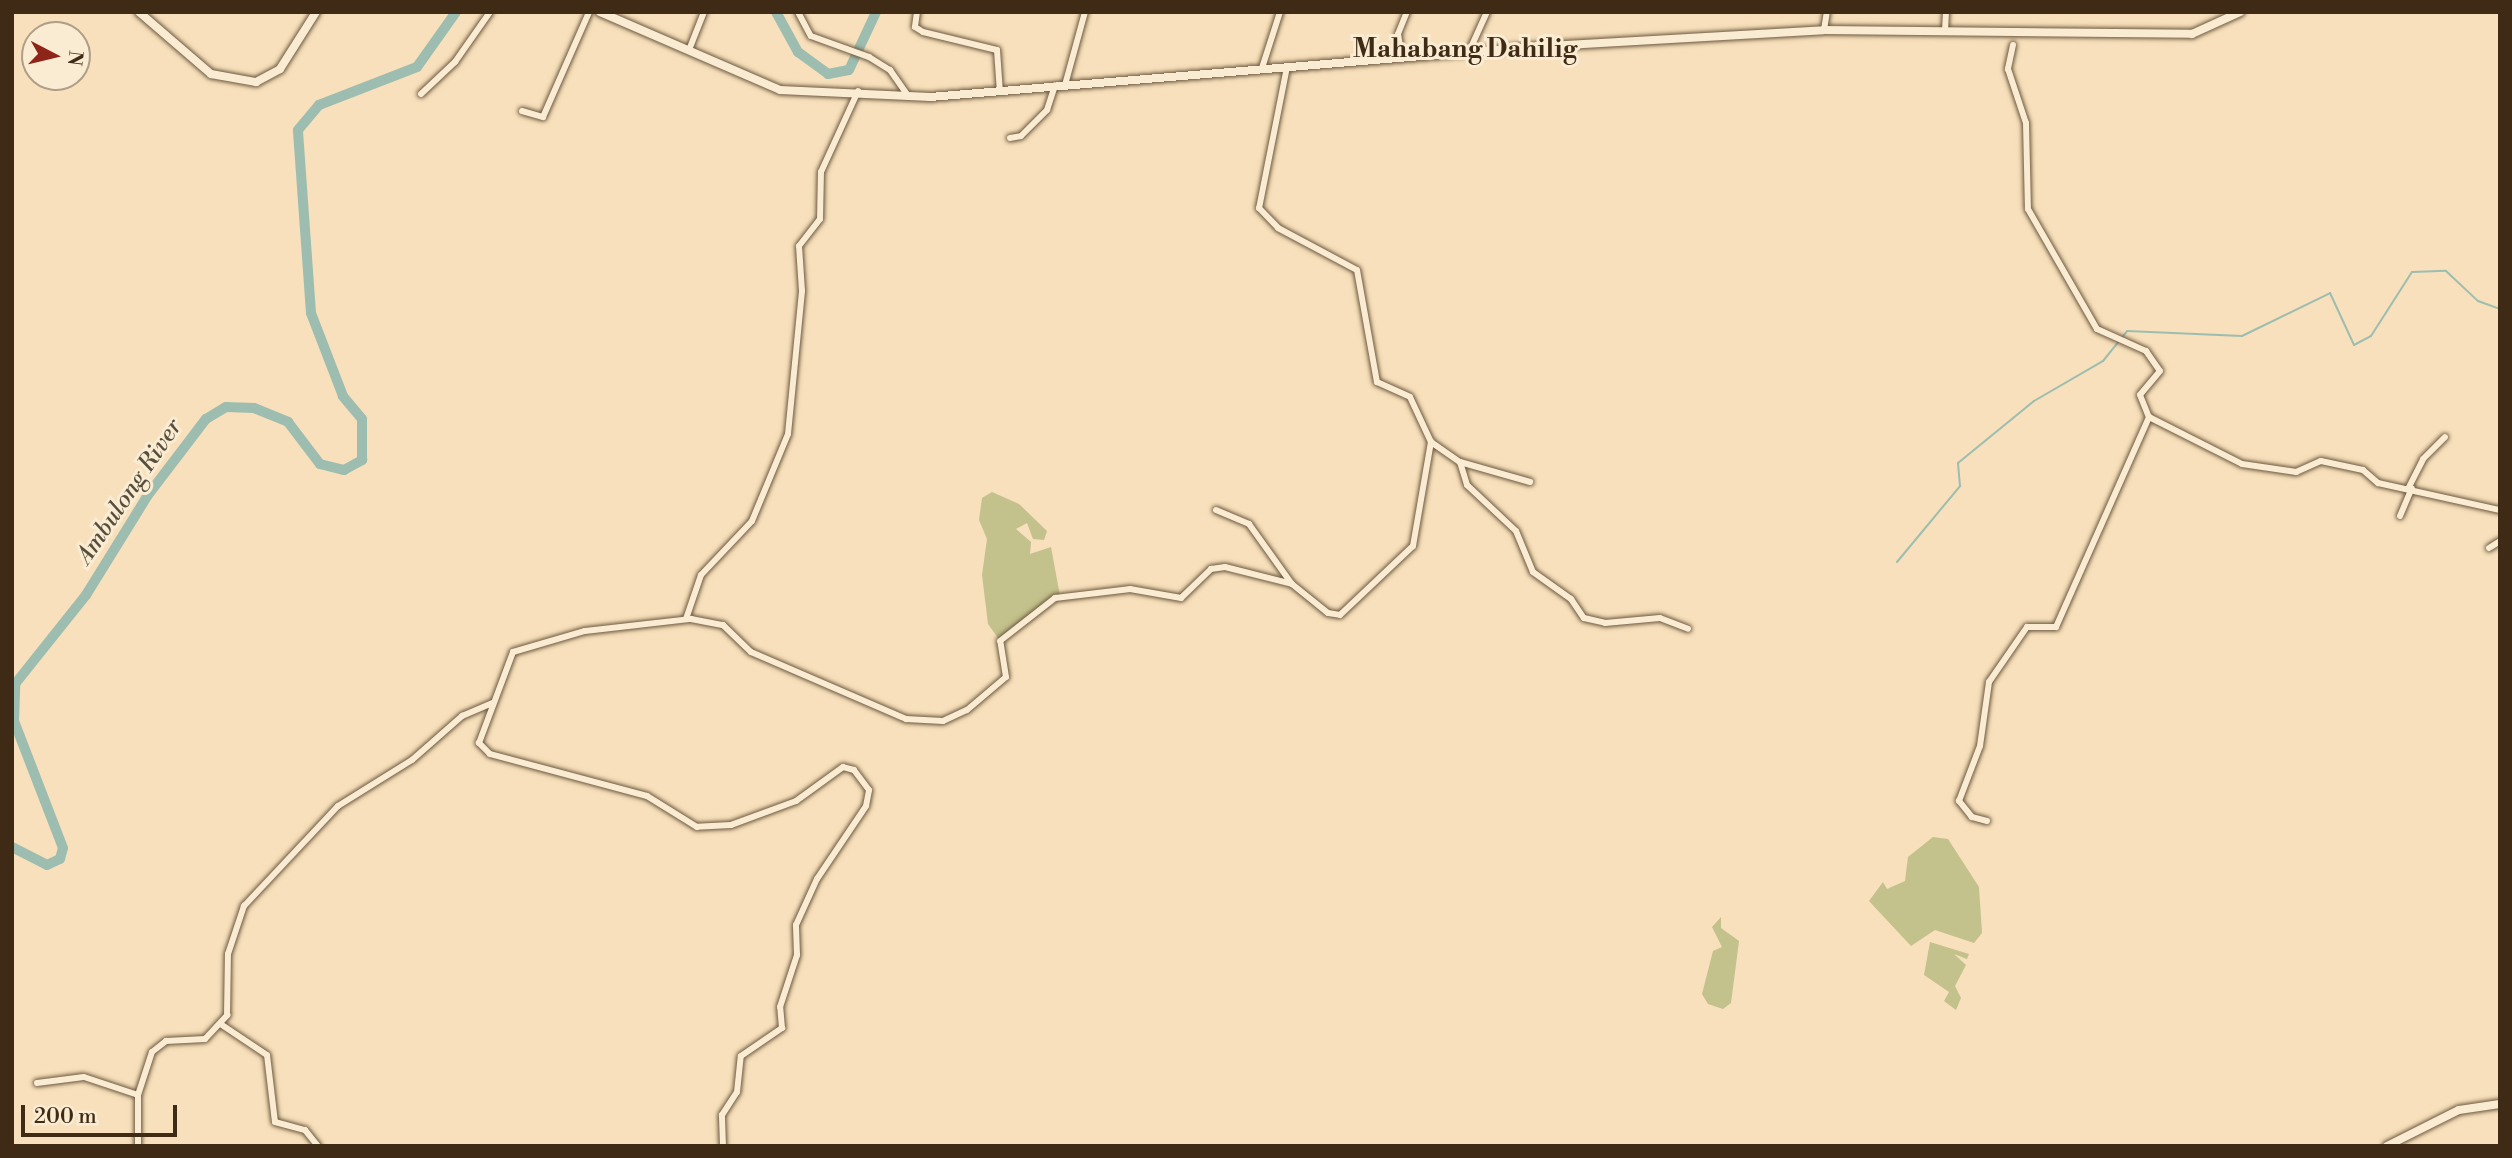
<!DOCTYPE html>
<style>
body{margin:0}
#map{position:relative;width:2512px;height:1158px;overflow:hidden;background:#f7e0bb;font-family:"Libre Bodoni",serif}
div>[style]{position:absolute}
.green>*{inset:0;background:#c3c18c}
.stream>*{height:2px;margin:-1px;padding:0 1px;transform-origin:1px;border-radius:1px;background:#9dbdb0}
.river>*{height:10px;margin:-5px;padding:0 5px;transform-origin:5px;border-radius:5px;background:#9dbdb0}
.roads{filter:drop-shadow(0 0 2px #6d583f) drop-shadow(0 0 2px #6d583f)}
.minor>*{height:6px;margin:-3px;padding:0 3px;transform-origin:3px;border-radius:3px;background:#faebd3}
.tertiary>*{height:8px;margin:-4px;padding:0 4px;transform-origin:4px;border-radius:4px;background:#faebd3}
span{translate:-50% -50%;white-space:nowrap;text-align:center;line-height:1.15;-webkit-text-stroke:6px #faebd3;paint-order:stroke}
.water-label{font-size:24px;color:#564f3c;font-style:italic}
.quarter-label{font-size:26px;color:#3f2a16;font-weight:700}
.frame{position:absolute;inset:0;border:14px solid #3f2a16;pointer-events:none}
.north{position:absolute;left:21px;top:21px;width:70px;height:70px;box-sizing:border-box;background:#faebd3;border:2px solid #af9e87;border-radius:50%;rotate:97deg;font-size:19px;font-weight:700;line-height:28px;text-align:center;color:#3f2a16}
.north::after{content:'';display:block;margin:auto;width:24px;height:32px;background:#8f2418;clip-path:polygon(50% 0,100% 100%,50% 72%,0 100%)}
.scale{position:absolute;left:21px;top:1105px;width:156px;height:32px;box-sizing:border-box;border:4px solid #3f2a16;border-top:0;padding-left:9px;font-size:21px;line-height:24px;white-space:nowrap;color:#3f2a16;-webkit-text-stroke:5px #faebd3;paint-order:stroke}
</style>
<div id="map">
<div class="green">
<div style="clip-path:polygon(992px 492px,1019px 504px,1047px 531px,1044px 540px,1033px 539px,1027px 523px,1016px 529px,1031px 542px,1030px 554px,1051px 547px,1060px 596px,1000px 641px,988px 624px,982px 575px,987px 539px,979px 520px,982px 498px)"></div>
<div style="clip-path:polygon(1933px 837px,1948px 839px,1979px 887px,1982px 933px,1974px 943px,1935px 930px,1911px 946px,1869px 901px,1883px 882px,1887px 889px,1905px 881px,1908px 857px)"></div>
<div style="clip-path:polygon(1721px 917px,1721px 928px,1739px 941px,1731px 1003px,1723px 1009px,1708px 1004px,1702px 994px,1713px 951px,1722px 947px,1712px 927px)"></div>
<div style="clip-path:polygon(1930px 942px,1969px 954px,1967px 959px,1954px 954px,1966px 965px,1955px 986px,1961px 998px,1956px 1010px,1944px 1001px,1949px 992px,1924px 975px)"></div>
</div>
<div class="stream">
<div style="left:1897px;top:562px;width:99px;rotate:-50.3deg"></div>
<div style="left:1960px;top:486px;width:23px;rotate:-95deg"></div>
<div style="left:1958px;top:463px;width:98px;rotate:-39.2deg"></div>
<div style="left:2034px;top:401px;width:80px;rotate:-30.1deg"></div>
<div style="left:2103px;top:361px;width:38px;rotate:-51deg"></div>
<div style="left:2127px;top:331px;width:115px;rotate:2.5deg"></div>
<div style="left:2242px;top:336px;width:98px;rotate:-26deg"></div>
<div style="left:2330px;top:293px;width:57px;rotate:65.2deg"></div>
<div style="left:2354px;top:345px;width:19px;rotate:-28deg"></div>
<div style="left:2371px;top:336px;width:76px;rotate:-57.4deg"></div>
<div style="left:2412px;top:272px;width:34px;rotate:-2deg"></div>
<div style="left:2446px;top:271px;width:44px;rotate:43.2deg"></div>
<div style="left:2478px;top:301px;width:23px;rotate:20deg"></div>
</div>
<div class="river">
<div style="left:776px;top:12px;width:46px;rotate:61.2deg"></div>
<div style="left:798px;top:52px;width:37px;rotate:36deg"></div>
<div style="left:828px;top:74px;width:21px;rotate:-11deg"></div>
<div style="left:849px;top:70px;width:64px;rotate:-65deg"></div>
<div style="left:12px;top:847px;width:39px;rotate:27deg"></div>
<div style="left:47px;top:865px;width:14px;rotate:-25deg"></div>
<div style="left:60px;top:859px;width:11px;rotate:-75deg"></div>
<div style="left:63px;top:848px;width:136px;rotate:-111.1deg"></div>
<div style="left:14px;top:721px;width:37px;rotate:-88deg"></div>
<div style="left:15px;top:684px;width:114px;rotate:-51.4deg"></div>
<div style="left:86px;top:595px;width:118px;rotate:-58.2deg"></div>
<div style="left:148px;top:495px;width:96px;rotate:-52.7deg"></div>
<div style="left:206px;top:419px;width:23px;rotate:-31deg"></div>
<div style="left:226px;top:407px;width:28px;rotate:2deg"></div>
<div style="left:254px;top:408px;width:37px;rotate:22deg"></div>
<div style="left:288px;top:422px;width:53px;rotate:52.7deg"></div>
<div style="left:320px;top:464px;width:25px;rotate:14deg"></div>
<div style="left:344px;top:470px;width:21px;rotate:-29deg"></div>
<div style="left:362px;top:460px;width:41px;rotate:-90deg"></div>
<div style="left:362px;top:419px;width:30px;rotate:-130deg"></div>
<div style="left:343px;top:396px;width:89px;rotate:-111.1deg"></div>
<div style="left:311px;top:313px;width:183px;rotate:-94.1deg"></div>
<div style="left:298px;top:130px;width:33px;rotate:-50deg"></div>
<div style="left:319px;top:105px;width:105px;rotate:-21.2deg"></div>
<div style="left:417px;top:67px;width:67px;rotate:-54.7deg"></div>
</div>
<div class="roads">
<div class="minor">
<div style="left:798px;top:12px;width:27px;rotate:62deg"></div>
<div style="left:811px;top:36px;width:62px;rotate:19.9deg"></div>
<div style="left:869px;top:57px;width:25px;rotate:32deg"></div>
<div style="left:890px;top:70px;width:29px;rotate:55deg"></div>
<div style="left:917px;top:12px;width:15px;rotate:98deg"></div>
<div style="left:915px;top:27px;width:9px;rotate:32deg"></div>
<div style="left:923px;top:32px;width:76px;rotate:13.7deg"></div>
<div style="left:997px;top:50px;width:39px;rotate:86deg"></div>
<div style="left:1824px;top:30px;width:18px;rotate:-81deg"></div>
<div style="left:1945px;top:31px;width:19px;rotate:-87deg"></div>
<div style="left:2013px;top:45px;width:25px;rotate:102deg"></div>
<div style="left:2008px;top:69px;width:57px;rotate:71.6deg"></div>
<div style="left:2026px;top:123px;width:86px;rotate:88.7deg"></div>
<div style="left:2028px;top:209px;width:138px;rotate:60.1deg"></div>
<div style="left:2097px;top:329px;width:54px;rotate:24.2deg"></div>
<div style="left:2146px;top:351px;width:24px;rotate:55deg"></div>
<div style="left:2160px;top:371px;width:31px;rotate:130deg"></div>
<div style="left:2140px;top:395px;width:24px;rotate:68deg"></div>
<div style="left:2149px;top:417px;width:104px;rotate:26.8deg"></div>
<div style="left:2242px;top:464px;width:55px;rotate:8.4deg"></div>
<div style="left:2296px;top:472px;width:27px;rotate:-24deg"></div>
<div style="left:2321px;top:461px;width:43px;rotate:12.1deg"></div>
<div style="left:2363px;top:470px;width:20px;rotate:41deg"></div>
<div style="left:2378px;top:483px;width:125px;rotate:12.5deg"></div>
<div style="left:689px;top:50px;width:41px;rotate:-68.5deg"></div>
<div style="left:1468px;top:54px;width:46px;rotate:-65.7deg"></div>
<div style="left:1402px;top:59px;width:25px;rotate:-99deg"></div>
<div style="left:1398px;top:34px;width:24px;rotate:-68deg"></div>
<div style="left:1287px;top:67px;width:144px;rotate:101.2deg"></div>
<div style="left:1259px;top:208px;width:28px;rotate:46deg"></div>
<div style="left:1278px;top:228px;width:89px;rotate:28deg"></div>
<div style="left:1357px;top:270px;width:114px;rotate:79.9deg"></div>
<div style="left:1377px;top:382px;width:36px;rotate:24deg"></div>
<div style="left:1410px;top:397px;width:50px;rotate:65deg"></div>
<div style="left:1431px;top:442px;width:35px;rotate:35deg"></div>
<div style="left:1460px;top:462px;width:24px;rotate:73deg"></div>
<div style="left:1467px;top:485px;width:67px;rotate:43.2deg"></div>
<div style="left:1516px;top:531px;width:44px;rotate:67.5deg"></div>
<div style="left:1533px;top:572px;width:47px;rotate:35.4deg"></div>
<div style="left:1571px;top:599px;width:23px;rotate:56deg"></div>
<div style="left:1584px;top:618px;width:22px;rotate:13deg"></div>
<div style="left:1605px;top:623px;width:55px;rotate:-5.2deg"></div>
<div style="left:1660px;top:618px;width:30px;rotate:21deg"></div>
<div style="left:1262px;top:68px;width:59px;rotate:-72.2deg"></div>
<div style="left:1065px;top:85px;width:76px;rotate:-74.7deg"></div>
<div style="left:421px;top:94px;width:47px;rotate:-43.3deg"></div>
<div style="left:455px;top:62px;width:61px;rotate:-55deg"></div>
<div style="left:522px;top:111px;width:22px;rotate:16deg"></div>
<div style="left:543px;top:117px;width:115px;rotate:-66.3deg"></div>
<div style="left:1010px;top:138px;width:11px;rotate:-10deg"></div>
<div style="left:1021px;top:136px;width:37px;rotate:-45deg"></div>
<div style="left:1047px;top:110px;width:26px;rotate:-72deg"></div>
<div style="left:1460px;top:462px;width:73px;rotate:15.9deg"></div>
<div style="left:2409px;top:487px;width:31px;rotate:-63deg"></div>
<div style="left:2423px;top:459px;width:31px;rotate:-45deg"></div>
<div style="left:1216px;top:510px;width:36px;rotate:23deg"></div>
<div style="left:1249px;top:524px;width:74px;rotate:54.4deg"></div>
<div style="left:2400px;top:516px;width:30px;rotate:-67deg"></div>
<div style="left:2489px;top:548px;width:13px;rotate:-32deg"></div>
<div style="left:686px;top:619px;width:46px;rotate:-71.2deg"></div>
<div style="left:701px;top:575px;width:74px;rotate:-46.6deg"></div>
<div style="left:752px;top:521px;width:94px;rotate:-67.5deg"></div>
<div style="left:788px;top:434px;width:144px;rotate:-84.4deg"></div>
<div style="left:802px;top:291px;width:45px;rotate:-93.8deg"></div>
<div style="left:799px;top:246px;width:34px;rotate:-52deg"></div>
<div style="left:820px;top:219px;width:47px;rotate:-88.8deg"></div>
<div style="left:821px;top:172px;width:89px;rotate:-65.4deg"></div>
<div style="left:1987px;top:821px;width:16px;rotate:-165deg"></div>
<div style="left:1972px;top:817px;width:21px;rotate:-129deg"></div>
<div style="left:1959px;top:801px;width:59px;rotate:-69.1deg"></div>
<div style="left:1980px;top:746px;width:65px;rotate:-82deg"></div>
<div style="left:1989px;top:682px;width:67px;rotate:-55.4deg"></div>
<div style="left:2027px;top:627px;width:29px"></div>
<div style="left:2056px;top:627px;width:230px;rotate:-66.1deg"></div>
<div style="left:222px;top:1025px;width:54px;rotate:33.7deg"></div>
<div style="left:267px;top:1055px;width:67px;rotate:83.2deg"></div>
<div style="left:275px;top:1122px;width:31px;rotate:15deg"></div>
<div style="left:305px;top:1130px;width:21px;rotate:51deg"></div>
<div style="left:37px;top:1083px;width:47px;rotate:-7.3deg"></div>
<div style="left:84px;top:1077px;width:57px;rotate:18.4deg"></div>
<div style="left:138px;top:1146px;width:51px;rotate:-90deg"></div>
<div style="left:138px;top:1095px;width:45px;rotate:-72deg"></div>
<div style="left:152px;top:1052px;width:18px;rotate:-38deg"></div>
<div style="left:166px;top:1041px;width:39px;rotate:-3deg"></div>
<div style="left:205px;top:1039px;width:33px;rotate:-47deg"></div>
<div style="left:227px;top:1015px;width:61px;rotate:-89.1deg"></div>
<div style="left:228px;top:954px;width:51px;rotate:-71.6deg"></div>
<div style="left:244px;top:906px;width:137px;rotate:-46.8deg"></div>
<div style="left:338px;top:806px;width:87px;rotate:-31.9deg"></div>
<div style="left:412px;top:760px;width:67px;rotate:-41.3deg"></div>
<div style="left:462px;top:716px;width:33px;rotate:-23deg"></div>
<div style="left:723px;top:1146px;width:31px;rotate:-92deg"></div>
<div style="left:722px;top:1115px;width:27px;rotate:-57deg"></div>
<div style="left:737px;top:1092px;width:36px;rotate:-84deg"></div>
<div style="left:741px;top:1056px;width:50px;rotate:-34.3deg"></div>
<div style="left:782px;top:1028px;width:21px;rotate:-95deg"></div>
<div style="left:780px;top:1007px;width:55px;rotate:-71.9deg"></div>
<div style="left:797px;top:955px;width:30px;rotate:-92deg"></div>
<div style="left:796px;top:925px;width:51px;rotate:-65.5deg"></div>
<div style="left:817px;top:879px;width:88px;rotate:-56.1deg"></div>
<div style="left:866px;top:806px;width:16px;rotate:-79deg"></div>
<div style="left:869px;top:790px;width:25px;rotate:-127deg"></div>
<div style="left:854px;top:770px;width:11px;rotate:-165deg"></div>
<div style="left:843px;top:767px;width:58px;rotate:144.1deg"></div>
<div style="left:796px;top:801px;width:69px;rotate:159.7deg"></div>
<div style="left:731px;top:825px;width:34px;rotate:177deg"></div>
<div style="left:697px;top:827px;width:59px;rotate:-148.2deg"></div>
<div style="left:647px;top:796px;width:163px;rotate:-165deg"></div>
<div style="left:490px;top:754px;width:16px;rotate:-135deg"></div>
<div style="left:479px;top:743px;width:97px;rotate:-69.5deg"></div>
<div style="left:513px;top:652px;width:75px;rotate:-16.3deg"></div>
<div style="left:585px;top:631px;width:107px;rotate:-6.5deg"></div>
<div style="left:691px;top:619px;width:33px;rotate:11deg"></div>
<div style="left:723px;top:625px;width:39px;rotate:44deg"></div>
<div style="left:751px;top:652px;width:169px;rotate:23.4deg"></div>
<div style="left:906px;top:719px;width:37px;rotate:3deg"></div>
<div style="left:943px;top:721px;width:26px;rotate:-25deg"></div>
<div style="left:967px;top:710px;width:51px;rotate:-40.2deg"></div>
<div style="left:1006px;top:677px;width:36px;rotate:-99deg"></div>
<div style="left:1000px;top:641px;width:70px;rotate:-38deg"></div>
<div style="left:1055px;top:598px;width:76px;rotate:-6.8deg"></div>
<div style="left:1130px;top:589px;width:52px;rotate:10deg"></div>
<div style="left:1181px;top:598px;width:42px;rotate:-44deg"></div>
<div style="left:1211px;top:569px;width:14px;rotate:-8deg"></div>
<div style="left:1225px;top:567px;width:69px;rotate:14.2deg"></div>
<div style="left:1292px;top:584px;width:46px;rotate:38.9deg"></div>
<div style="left:1328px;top:613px;width:12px;rotate:9deg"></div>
<div style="left:1340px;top:615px;width:100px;rotate:-43.4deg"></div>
<div style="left:1413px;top:546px;width:106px;rotate:-80.2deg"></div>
</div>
<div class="tertiary">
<div style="left:139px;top:12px;width:95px;rotate:40.7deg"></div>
<div style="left:211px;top:74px;width:46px;rotate:10.1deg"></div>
<div style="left:256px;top:82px;width:27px;rotate:-28deg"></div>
<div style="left:280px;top:69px;width:67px;rotate:-57.7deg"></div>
<div style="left:600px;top:12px;width:196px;rotate:23.4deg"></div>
<div style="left:780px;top:90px;width:150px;rotate:2.7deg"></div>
<div style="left:930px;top:97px;width:603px;rotate:-4.76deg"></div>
<div style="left:1531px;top:47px;width:293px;rotate:-3.3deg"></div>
<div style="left:1824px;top:30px;width:368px;rotate:0.6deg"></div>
<div style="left:2192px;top:34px;width:53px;rotate:-24.6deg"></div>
<div style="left:2387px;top:1146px;width:80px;rotate:-26.6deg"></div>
<div style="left:2459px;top:1110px;width:41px;rotate:-8.3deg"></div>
</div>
</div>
<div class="water-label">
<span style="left:130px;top:492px;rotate:-56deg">Ambulong River</span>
</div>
<div class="quarter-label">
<span style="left:1465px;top:50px">Mahabang Dahilig</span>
</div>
<div class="frame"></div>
<div class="north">N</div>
<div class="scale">200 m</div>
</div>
